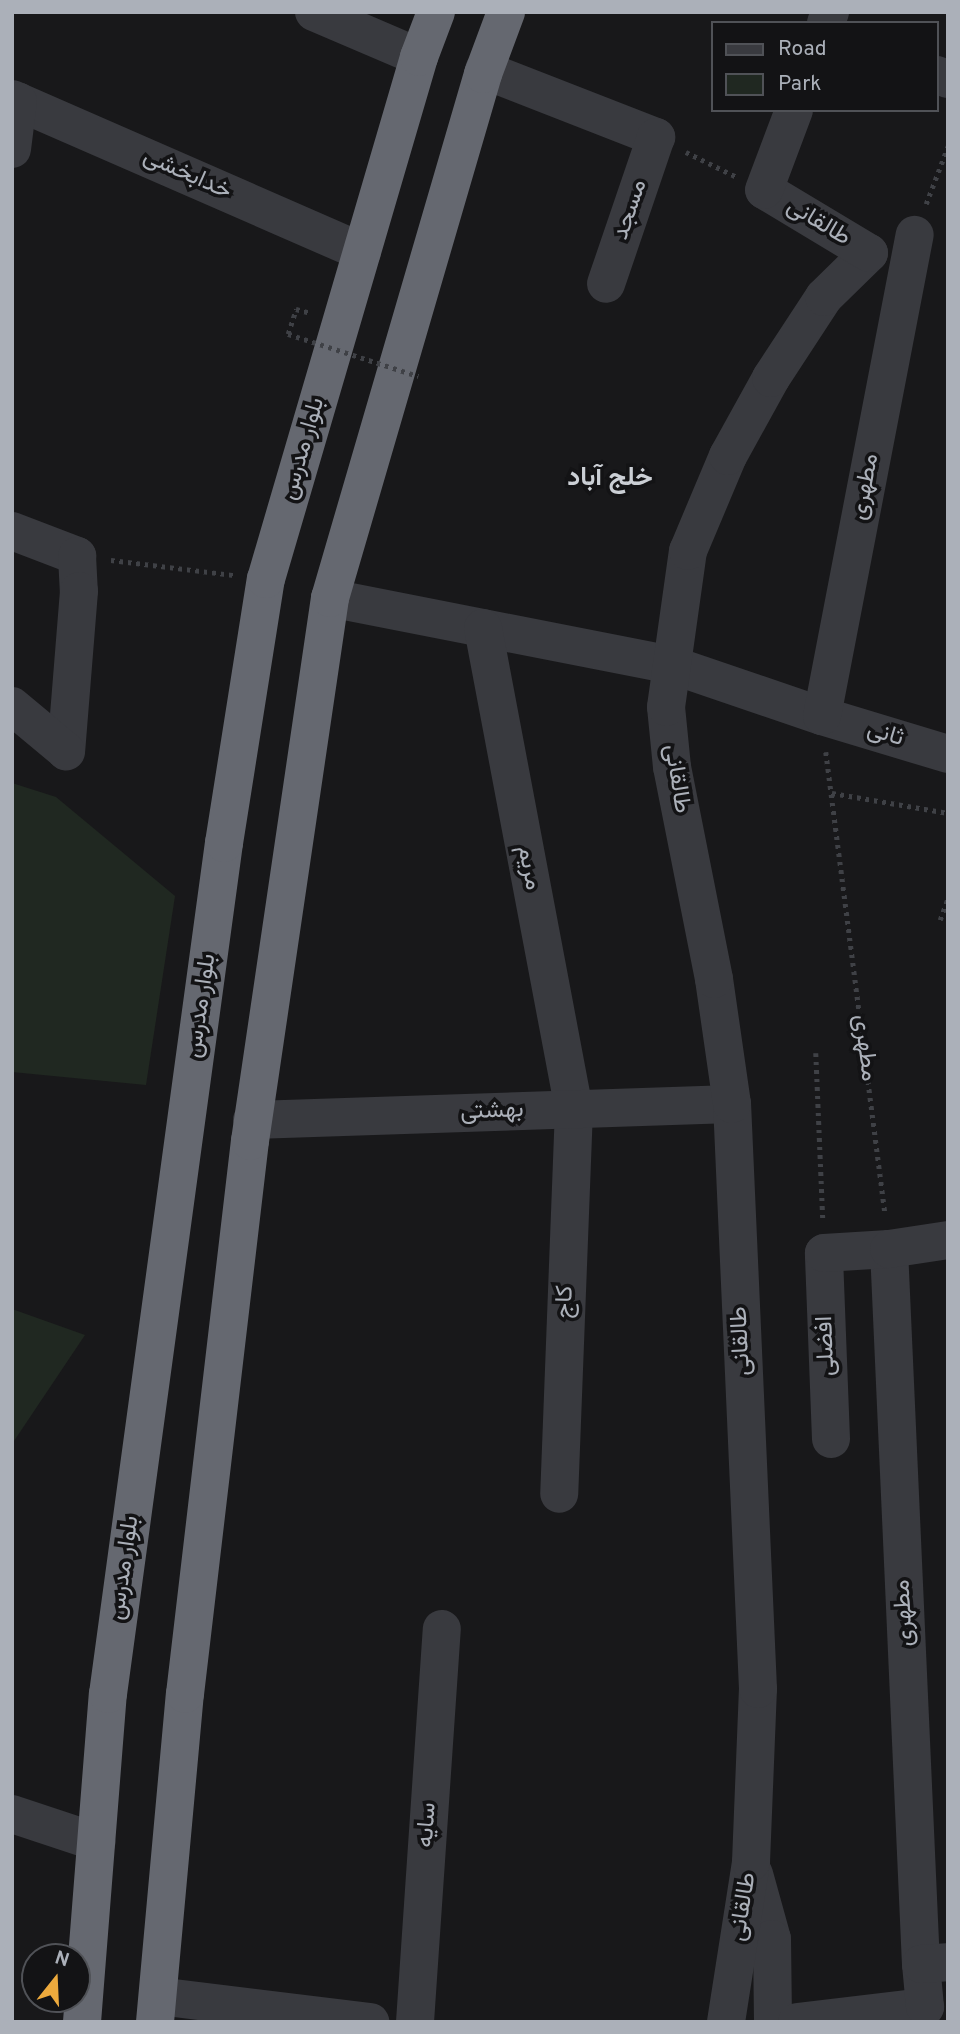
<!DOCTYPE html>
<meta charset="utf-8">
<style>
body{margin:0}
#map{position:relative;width:960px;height:2034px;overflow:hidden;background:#18181a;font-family:Overpass,Vazirmatn,sans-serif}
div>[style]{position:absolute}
.green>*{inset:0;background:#202821}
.path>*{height:4.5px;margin-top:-2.25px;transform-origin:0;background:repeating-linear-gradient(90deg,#3f4146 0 3.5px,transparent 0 8.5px)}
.minor>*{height:38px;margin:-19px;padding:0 19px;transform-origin:19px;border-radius:19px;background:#393a3f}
.highway>*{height:38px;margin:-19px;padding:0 19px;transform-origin:19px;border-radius:19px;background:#656870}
.path-bridge>*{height:4.5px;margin-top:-2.25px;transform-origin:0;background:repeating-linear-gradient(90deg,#3f4146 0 3.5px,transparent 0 8.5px)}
span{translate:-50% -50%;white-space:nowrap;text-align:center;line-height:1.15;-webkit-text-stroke:7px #131315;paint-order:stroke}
.street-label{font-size:24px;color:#abb0b9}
.neighbourhood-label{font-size:26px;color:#cbcfd5;font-weight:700}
.frame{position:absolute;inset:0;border:14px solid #abb0b9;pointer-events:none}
.legend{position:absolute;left:711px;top:21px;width:228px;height:91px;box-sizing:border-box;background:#131315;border:2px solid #505257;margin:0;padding:9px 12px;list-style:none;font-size:21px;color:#abb0b9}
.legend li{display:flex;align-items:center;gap:14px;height:35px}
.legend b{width:35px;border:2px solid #505257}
.north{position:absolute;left:21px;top:1943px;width:70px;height:70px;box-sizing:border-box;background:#131315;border:2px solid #505257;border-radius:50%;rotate:18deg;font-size:19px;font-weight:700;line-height:28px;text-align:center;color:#abb0b9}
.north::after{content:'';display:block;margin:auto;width:24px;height:32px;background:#edaa3d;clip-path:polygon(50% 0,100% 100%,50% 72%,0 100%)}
</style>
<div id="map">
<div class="green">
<div style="clip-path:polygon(12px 783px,56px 797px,175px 896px,146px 1085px,12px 1072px)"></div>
<div style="clip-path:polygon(12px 1309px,85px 1335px,12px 1444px)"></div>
</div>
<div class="path">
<div style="left:686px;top:152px;width:55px;rotate:26.1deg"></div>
<div style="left:926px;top:204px;width:62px;rotate:-69.2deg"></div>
<div style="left:288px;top:334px;width:26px;rotate:-72deg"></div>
<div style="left:296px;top:309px;width:16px;rotate:15deg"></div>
<div style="left:111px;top:560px;width:124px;rotate:7deg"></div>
<div style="left:826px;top:752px;width:467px;rotate:82.7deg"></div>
<div style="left:832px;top:793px;width:118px;rotate:9.8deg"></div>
<div style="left:940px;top:920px;width:23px;rotate:-70deg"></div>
<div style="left:816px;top:1053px;width:168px;rotate:87.6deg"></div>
</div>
<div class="minor">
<div style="left:314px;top:12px;width:114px;rotate:23.2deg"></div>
<div style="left:826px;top:23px;width:12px;rotate:-70deg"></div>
<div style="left:484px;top:70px;width:185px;rotate:21.3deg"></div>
<div style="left:656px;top:137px;width:155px;rotate:108.8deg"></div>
<div style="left:937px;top:75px;width:12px;rotate:20deg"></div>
<div style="left:12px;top:99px;width:382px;rotate:23.6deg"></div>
<div style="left:12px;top:149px;width:48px;rotate:-82.9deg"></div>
<div style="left:12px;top:531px;width:70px;rotate:21deg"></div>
<div style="left:77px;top:556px;width:35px;rotate:87deg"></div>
<div style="left:79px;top:591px;width:161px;rotate:94.6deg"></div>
<div style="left:330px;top:598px;width:349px;rotate:11.1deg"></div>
<div style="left:672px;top:665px;width:158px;rotate:18.8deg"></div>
<div style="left:822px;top:716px;width:132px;rotate:16.8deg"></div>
<div style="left:483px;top:628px;width:490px;rotate:79.3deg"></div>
<div style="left:574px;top:1109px;width:385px;rotate:92.2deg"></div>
<div style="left:12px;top:706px;width:70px;rotate:39.8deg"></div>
<div style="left:822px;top:716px;width:490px;rotate:-79.1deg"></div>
<div style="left:252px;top:1120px;width:480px;rotate:-1.9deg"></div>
<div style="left:889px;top:1249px;width:716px;rotate:87.44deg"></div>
<div style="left:831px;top:1439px;width:186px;rotate:-92.2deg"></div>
<div style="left:824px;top:1253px;width:65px;rotate:-3.5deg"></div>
<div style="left:889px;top:1249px;width:60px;rotate:-8.7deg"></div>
<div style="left:12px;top:1814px;width:89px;rotate:18.4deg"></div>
<div style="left:754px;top:1874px;width:67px;rotate:74.5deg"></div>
<div style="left:772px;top:1939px;width:83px;rotate:89.3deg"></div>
<div style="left:158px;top:1996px;width:214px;rotate:7deg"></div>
<div style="left:415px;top:2022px;width:394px;rotate:-86.1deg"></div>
<div style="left:726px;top:2022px;width:162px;rotate:-81.1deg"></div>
<div style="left:751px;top:1862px;width:173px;rotate:-87.7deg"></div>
<div style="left:758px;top:1689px;width:586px;rotate:-92.54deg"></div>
<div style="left:732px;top:1104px;width:126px;rotate:-98.2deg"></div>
<div style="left:714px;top:979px;width:216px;rotate:-101.2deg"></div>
<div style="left:672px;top:767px;width:60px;rotate:-95.7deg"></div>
<div style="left:666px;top:707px;width:158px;rotate:-82deg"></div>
<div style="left:688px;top:551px;width:103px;rotate:-67.2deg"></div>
<div style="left:728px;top:456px;width:89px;rotate:-61.1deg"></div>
<div style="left:771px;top:378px;width:97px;rotate:-56.8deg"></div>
<div style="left:824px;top:297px;width:63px;rotate:-44.4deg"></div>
<div style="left:869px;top:253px;width:122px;rotate:-149deg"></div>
<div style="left:764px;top:190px;width:85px;rotate:-69.4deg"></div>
<div style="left:797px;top:2022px;width:129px;rotate:-6.7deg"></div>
<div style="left:925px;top:2007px;width:43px;rotate:-95.3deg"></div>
<div style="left:921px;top:1964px;width:26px;rotate:-4deg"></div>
</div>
<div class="highway">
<div style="left:82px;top:2022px;width:329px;rotate:-85.5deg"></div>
<div style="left:108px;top:1694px;width:859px;rotate:-82.24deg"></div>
<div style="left:224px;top:843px;width:267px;rotate:-81deg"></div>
<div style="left:266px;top:579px;width:544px;rotate:-73.66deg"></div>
<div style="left:419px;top:57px;width:48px;rotate:-69.3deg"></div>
<div style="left:155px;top:2022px;width:329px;rotate:-84.8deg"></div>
<div style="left:185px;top:1694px;width:557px;rotate:-83.3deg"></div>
<div style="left:250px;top:1141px;width:549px;rotate:-81.62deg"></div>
<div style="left:330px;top:598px;width:546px;rotate:-73.72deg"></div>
<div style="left:483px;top:74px;width:66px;rotate:-69.6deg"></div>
</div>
<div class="path-bridge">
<div style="left:288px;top:334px;width:137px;rotate:17.9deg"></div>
</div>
<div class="street-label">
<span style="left:187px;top:175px;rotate:24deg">خدابخشی</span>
<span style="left:631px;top:210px;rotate:-71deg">مسجد</span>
<span style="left:818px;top:223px;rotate:31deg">طالقانی</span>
<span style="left:304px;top:449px;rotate:-74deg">بلوار مدرس</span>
<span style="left:866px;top:487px;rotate:-79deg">مطهری</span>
<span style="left:885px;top:735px;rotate:17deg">ثانی</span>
<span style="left:676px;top:779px;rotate:81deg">طالقانی</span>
<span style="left:528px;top:868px;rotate:79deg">مریم</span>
<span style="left:202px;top:1006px;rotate:-82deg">بلوار مدرس</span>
<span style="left:864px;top:1048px;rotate:83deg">مطهری</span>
<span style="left:492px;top:1112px;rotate:-2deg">بهشتی</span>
<span style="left:566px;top:1302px;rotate:-88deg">کاج</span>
<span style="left:742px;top:1341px;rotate:-93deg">طالقانی</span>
<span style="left:827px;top:1346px;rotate:-92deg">افضلی</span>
<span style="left:125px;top:1568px;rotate:-82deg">بلوار مدرس</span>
<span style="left:905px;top:1613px;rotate:-93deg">مطهری</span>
<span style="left:428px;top:1825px;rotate:-86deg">سایه</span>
<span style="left:744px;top:1907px;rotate:-81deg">طالقانی</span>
</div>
<div class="neighbourhood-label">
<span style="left:610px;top:479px">خلج آباد</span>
</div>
<div class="frame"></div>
<ul class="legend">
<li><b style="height:9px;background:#393a3f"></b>Road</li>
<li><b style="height:19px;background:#202821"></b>Park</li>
</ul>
<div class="north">N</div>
</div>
